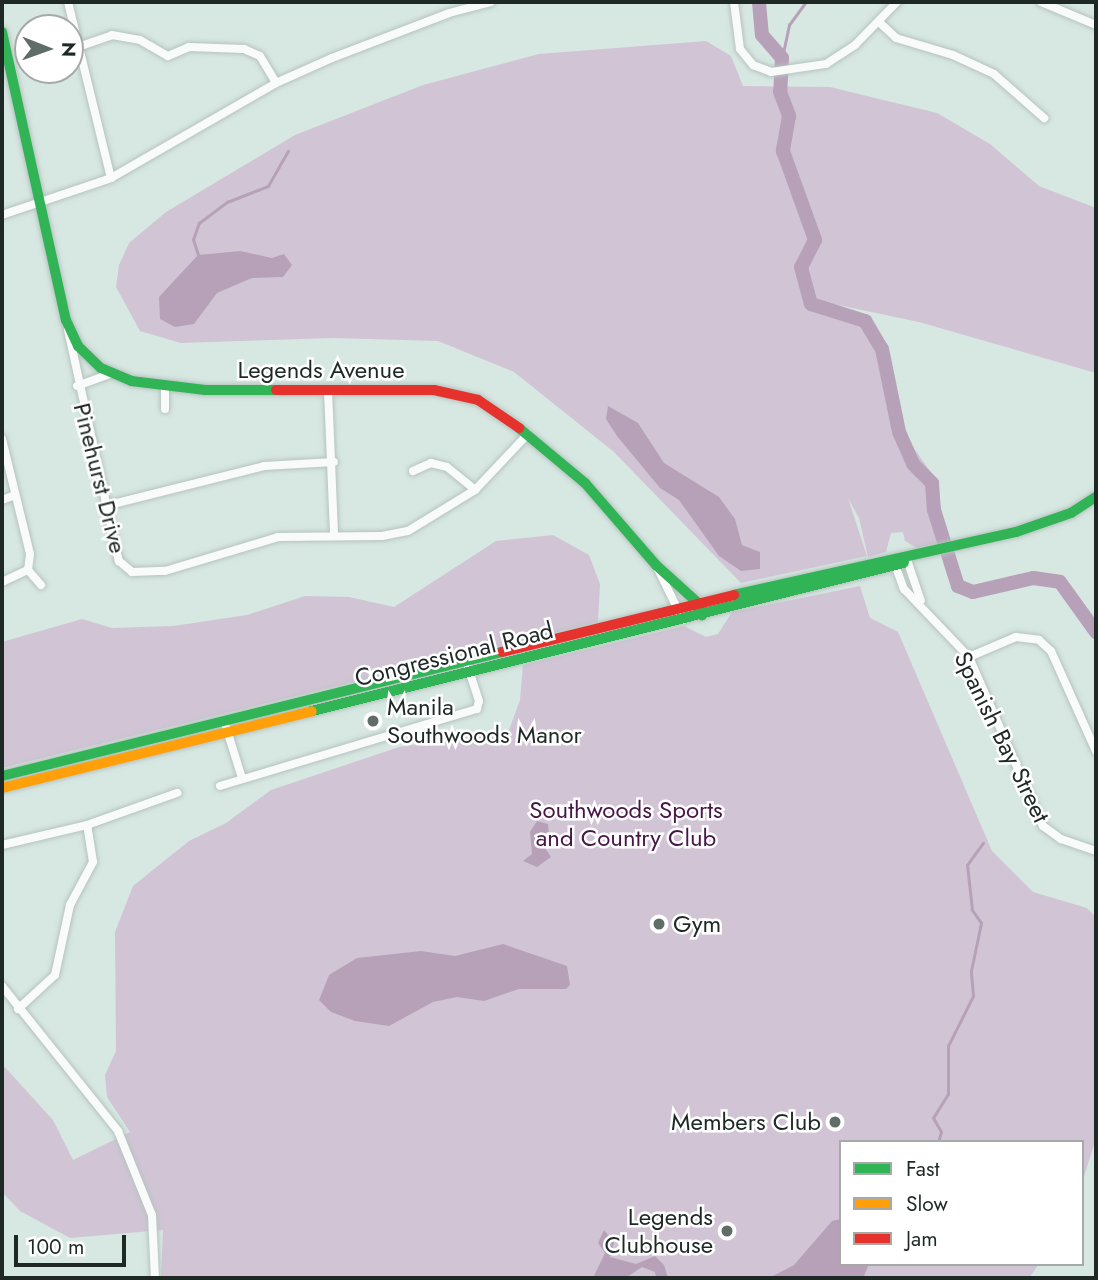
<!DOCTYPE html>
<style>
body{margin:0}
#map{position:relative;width:1098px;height:1280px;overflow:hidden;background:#d7e7e2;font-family:Jost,sans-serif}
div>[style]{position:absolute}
.green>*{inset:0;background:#d1c5d5}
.water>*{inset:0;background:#b7a1b9}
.stream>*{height:2.5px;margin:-1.25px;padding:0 1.25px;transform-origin:1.25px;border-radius:1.25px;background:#b7a1b9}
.river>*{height:14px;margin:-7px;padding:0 7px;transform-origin:7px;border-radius:7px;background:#b7a1b9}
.roads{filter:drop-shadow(0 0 2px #b6c3bf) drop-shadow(0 0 2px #b6c3bf)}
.street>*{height:8px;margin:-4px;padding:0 4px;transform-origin:4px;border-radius:4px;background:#f9fbfb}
.fast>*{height:10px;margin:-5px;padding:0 5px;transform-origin:5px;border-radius:5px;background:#30b455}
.slow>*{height:10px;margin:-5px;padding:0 5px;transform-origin:5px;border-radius:5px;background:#ff9f0a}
.jam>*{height:10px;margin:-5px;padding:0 5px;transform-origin:5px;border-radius:5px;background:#e5322d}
.dots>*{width:19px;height:19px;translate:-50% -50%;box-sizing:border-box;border:4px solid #fff;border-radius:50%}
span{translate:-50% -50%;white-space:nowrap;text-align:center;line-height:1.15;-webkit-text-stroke:5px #fff;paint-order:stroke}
.street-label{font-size:24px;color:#1e2926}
.poi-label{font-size:24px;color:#1e2926}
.left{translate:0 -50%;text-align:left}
.right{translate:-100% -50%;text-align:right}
.park-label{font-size:24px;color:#471647}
.frame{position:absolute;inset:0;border:4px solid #1e2926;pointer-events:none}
.legend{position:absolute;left:839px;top:1140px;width:245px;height:126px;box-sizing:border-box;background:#fff;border:2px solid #a5a9a8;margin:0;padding:9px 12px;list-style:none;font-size:21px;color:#1e2926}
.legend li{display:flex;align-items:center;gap:14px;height:35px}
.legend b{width:35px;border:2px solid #a5a9a8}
.north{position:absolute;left:14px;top:14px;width:70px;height:70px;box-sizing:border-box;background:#fff;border:2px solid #a5a9a8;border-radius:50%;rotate:91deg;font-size:19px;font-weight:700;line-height:28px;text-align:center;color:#1e2926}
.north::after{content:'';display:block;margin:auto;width:24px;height:32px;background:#5f6c68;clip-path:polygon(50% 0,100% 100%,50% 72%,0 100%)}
.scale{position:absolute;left:14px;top:1235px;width:112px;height:32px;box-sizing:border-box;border:4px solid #1e2926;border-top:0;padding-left:9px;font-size:21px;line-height:24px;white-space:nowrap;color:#1e2926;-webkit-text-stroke:5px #fff;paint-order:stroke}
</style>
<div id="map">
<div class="green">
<div style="clip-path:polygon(706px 41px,731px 56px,743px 86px,830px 87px,937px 113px,990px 144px,1039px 186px,1096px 208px,1096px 373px,919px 322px,819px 301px,871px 316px,886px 343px,906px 437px,937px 481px,946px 542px,917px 548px,905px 541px,903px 532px,891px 533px,886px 552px,868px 557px,859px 518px,848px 498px,867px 556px,741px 583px,614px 452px,514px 372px,438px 341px,334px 338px,181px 343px,140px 331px,116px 287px,119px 265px,129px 243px,166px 212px,295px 135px,423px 85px,539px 54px)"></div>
<div style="clip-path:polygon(553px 535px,589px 555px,600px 584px,598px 622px,2px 768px,2px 642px,82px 619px,112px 628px,173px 626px,247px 615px,305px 596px,349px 597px,394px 607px,496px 541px)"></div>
<div style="clip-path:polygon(860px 586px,870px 618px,898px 632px,992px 851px,1033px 892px,1087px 908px,1096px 917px,1096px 1138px,1082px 1183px,1082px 1142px,841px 1142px,841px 1264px,1039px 1264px,1029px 1278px,161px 1278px,163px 1230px,70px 1238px,20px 1211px,2px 1192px,2px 1064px,53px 1120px,73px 1160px,130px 1132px,107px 1097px,105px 1075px,116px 1051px,115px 932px,133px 886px,189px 841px,226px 823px,271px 790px,399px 747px,509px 730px,520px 700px,523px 665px,684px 626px,706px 637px,718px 634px,732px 612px)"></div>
</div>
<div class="water">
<div style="clip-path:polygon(240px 251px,272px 258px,284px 254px,292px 265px,283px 277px,252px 278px,217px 293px,194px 324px,175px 327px,160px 319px,159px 297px,198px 255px)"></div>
<div style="clip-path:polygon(608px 406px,638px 423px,664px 463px,719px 497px,735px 519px,742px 545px,760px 552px,760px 569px,741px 571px,719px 556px,679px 500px,660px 488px,617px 436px,606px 419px)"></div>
<div style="clip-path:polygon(537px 821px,548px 824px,549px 836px,543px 845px,551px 857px,537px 867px,523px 861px,532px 854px,530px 832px)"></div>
<div style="clip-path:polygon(503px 944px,567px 966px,570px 985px,566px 989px,519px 989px,484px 1001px,457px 997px,433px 1002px,389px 1026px,355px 1021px,331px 1012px,319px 1000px,329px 975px,357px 958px,421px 951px,455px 956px)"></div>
<div style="clip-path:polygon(841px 1219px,841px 1264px,869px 1264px,864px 1276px,769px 1278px,794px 1265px,832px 1221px)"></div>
<div style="clip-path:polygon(604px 1230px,614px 1242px,610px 1257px,636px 1264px,655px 1256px,664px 1265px,668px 1278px,656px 1278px,655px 1272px,642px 1267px,627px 1277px,593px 1278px,605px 1253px,598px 1243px)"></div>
</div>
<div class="stream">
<div style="left:782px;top:58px;width:34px;rotate:-78deg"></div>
<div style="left:789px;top:25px;width:29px;rotate:-54deg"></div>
<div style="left:198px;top:255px;width:16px;rotate:-108deg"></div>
<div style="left:193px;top:240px;width:18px;rotate:-71deg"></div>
<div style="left:199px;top:223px;width:35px;rotate:-37deg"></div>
<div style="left:227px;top:202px;width:44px;rotate:-21.3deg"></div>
<div style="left:268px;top:186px;width:40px;rotate:-60.3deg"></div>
<div style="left:938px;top:1142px;width:10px;rotate:-73deg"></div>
<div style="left:941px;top:1132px;width:16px;rotate:-120deg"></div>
<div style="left:933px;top:1118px;width:28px;rotate:-58deg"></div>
<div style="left:948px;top:1094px;width:48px;rotate:-90deg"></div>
<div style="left:948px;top:1046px;width:56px;rotate:-63.4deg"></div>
<div style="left:973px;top:996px;width:25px;rotate:-95deg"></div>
<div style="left:971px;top:971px;width:49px;rotate:-78.2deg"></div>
<div style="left:981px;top:923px;width:16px;rotate:-125deg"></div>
<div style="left:972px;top:910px;width:45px;rotate:-96.3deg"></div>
<div style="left:967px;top:865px;width:27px;rotate:-54deg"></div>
</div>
<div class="river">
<div style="left:759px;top:2px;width:33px;rotate:85deg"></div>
<div style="left:762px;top:35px;width:30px;rotate:49deg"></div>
<div style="left:782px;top:58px;width:34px;rotate:93deg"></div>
<div style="left:780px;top:92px;width:26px;rotate:69deg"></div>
<div style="left:789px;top:116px;width:36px;rotate:100deg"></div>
<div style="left:783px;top:151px;width:95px;rotate:70.2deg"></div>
<div style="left:815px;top:240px;width:30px;rotate:117deg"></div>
<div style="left:801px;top:267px;width:38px;rotate:75deg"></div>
<div style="left:811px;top:304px;width:57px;rotate:17.5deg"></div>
<div style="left:865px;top:321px;width:33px;rotate:59deg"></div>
<div style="left:882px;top:349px;width:85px;rotate:78.4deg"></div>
<div style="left:899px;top:432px;width:35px;rotate:66deg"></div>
<div style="left:913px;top:464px;width:27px;rotate:45deg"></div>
<div style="left:932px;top:483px;width:27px;rotate:86deg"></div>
<div style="left:934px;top:510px;width:80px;rotate:72.5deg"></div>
<div style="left:958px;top:586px;width:16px;rotate:22deg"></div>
<div style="left:973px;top:592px;width:62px;rotate:-13.1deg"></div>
<div style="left:1033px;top:578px;width:27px;rotate:8deg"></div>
<div style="left:1060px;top:582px;width:62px;rotate:54.2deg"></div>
</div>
<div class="roads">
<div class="street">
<div style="left:68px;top:2px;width:181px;rotate:76.3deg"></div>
<div style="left:734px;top:2px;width:47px;rotate:82.7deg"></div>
<div style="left:740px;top:49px;width:21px;rotate:51deg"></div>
<div style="left:753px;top:65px;width:19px;rotate:21deg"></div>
<div style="left:771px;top:72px;width:56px;rotate:-8.3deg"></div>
<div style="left:826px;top:64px;width:35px;rotate:-33deg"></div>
<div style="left:855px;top:45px;width:60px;rotate:-45.7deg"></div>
<div style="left:1041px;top:2px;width:60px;rotate:22.7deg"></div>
<div style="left:879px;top:22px;width:23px;rotate:43deg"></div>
<div style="left:896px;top:38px;width:59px;rotate:16.6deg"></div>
<div style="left:953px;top:55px;width:45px;rotate:24.9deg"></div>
<div style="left:994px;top:74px;width:67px;rotate:41.3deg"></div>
<div style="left:78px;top:47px;width:36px;rotate:-19deg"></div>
<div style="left:112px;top:35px;width:28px;rotate:10deg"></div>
<div style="left:140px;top:40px;width:32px;rotate:30deg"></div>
<div style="left:168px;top:56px;width:23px;rotate:-23deg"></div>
<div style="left:189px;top:47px;width:55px;rotate:2.1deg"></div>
<div style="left:244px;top:49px;width:17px;rotate:24deg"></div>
<div style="left:260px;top:56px;width:31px;rotate:59deg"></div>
<div style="left:2px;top:215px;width:115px;rotate:-18.7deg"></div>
<div style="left:111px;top:178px;width:190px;rotate:-29.9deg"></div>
<div style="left:276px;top:83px;width:61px;rotate:-24.1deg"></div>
<div style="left:332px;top:58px;width:125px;rotate:-21deg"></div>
<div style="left:449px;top:13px;width:43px;rotate:-14.7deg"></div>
<div style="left:68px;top:330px;width:237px;rotate:77.6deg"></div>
<div style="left:119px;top:561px;width:17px;rotate:40deg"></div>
<div style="left:132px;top:572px;width:33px;rotate:-2deg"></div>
<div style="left:165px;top:571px;width:118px;rotate:-16.7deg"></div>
<div style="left:278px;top:537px;width:104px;rotate:-0.6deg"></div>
<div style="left:382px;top:536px;width:26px;rotate:-11deg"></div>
<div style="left:408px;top:531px;width:79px;rotate:-31.5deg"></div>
<div style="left:475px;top:490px;width:77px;rotate:-46.6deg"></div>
<div style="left:165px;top:385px;width:24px;rotate:90deg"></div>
<div style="left:77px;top:386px;width:35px;rotate:-20deg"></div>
<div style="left:328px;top:390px;width:145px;rotate:87.6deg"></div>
<div style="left:2px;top:439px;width:118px;rotate:76.3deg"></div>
<div style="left:30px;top:554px;width:16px;rotate:97deg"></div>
<div style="left:28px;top:570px;width:20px;rotate:49deg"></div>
<div style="left:413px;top:471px;width:20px;rotate:-24deg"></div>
<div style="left:431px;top:463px;width:16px;rotate:14deg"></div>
<div style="left:447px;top:467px;width:36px;rotate:39deg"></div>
<div style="left:2px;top:500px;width:14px;rotate:-21deg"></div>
<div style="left:105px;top:506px;width:164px;rotate:-14.1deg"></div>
<div style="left:264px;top:466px;width:70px;rotate:-3.3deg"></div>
<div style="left:906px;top:557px;width:46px;rotate:71.2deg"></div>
<div style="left:894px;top:562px;width:29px;rotate:70deg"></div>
<div style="left:904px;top:589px;width:94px;rotate:46.3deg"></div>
<div style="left:969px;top:657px;width:184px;rotate:66.4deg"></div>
<div style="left:1043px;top:826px;width:22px;rotate:36deg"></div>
<div style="left:1061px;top:839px;width:37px;rotate:19deg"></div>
<div style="left:658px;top:569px;width:57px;rotate:63.9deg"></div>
<div style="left:2px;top:582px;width:29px;rotate:-25deg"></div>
<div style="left:969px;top:657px;width:51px;rotate:-23.1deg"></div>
<div style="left:1016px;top:637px;width:23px;rotate:7deg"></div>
<div style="left:1039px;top:640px;width:16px;rotate:43deg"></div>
<div style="left:1051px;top:651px;width:110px;rotate:65.8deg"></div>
<div style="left:226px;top:727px;width:53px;rotate:72.6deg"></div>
<div style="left:220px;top:786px;width:268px;rotate:-16.7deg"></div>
<div style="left:477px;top:709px;width:8px;rotate:-76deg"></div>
<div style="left:479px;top:701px;width:35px;rotate:-108deg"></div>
<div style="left:2px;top:845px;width:87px;rotate:-13.2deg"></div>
<div style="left:87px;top:825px;width:96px;rotate:-19.6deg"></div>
<div style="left:2px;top:986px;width:186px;rotate:51.3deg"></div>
<div style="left:118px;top:1131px;width:91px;rotate:68deg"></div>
<div style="left:152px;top:1215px;width:63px;rotate:87.3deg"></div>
<div style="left:18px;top:1009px;width:50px;rotate:-42.6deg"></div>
<div style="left:55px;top:975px;width:72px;rotate:-77.9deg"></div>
<div style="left:70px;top:905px;width:49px;rotate:-61.9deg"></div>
<div style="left:93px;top:862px;width:37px;rotate:-99deg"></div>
</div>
<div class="fast">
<div style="left:2px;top:32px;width:295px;rotate:77.5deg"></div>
<div style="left:66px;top:320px;width:29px;rotate:65deg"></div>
<div style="left:78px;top:346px;width:32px;rotate:44deg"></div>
<div style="left:101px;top:368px;width:33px;rotate:23deg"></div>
<div style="left:131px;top:381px;width:75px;rotate:6.9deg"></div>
<div style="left:205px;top:390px;width:71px"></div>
<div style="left:519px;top:428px;width:86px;rotate:39.8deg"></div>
<div style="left:585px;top:483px;width:108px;rotate:49.1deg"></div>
<div style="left:656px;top:565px;width:57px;rotate:42.1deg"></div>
<div style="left:698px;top:603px;width:13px;rotate:72deg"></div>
<div style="left:734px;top:595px;width:289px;rotate:-12.6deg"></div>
<div style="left:1016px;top:532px;width:58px;rotate:-19.1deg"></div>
<div style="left:1071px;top:513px;width:30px;rotate:-33deg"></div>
<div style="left:312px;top:711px;width:610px;rotate:-14.04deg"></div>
<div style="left:2px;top:776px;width:515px;rotate:-13.93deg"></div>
</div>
<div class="slow">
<div style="left:2px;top:788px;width:319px;rotate:-13.9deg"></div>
</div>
<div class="jam">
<div style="left:276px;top:390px;width:158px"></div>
<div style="left:434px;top:390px;width:45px;rotate:12.8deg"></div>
<div style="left:478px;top:400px;width:50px;rotate:34.3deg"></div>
<div style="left:502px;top:652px;width:239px;rotate:-13.8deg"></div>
</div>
</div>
<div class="dots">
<div style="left:373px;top:721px;background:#5f6c68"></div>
<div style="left:659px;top:924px;background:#5f6c68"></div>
<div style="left:835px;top:1122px;background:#5f6c68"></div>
<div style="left:727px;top:1231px;background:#5f6c68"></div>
</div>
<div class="street-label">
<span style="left:321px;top:370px">Legends Avenue</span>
<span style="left:100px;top:478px;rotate:76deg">Pinehurst Drive</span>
<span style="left:454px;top:654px;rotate:-14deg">Congressional Road</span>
<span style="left:1002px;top:737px;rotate:64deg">Spanish Bay Street</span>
</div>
<div class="poi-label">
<span class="left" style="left:387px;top:721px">Manila<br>Southwoods Manor</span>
<span class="left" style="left:673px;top:924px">Gym</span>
<span class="right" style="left:821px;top:1122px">Members Club</span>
<span class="right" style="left:713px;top:1231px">Legends<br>Clubhouse</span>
</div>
<div class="park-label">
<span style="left:626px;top:824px">Southwoods Sports<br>and Country Club</span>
</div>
<div class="frame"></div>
<ul class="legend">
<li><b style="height:9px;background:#30b455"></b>Fast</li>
<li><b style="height:9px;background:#ff9f0a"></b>Slow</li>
<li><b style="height:9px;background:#e5322d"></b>Jam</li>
</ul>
<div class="north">N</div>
<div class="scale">100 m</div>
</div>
